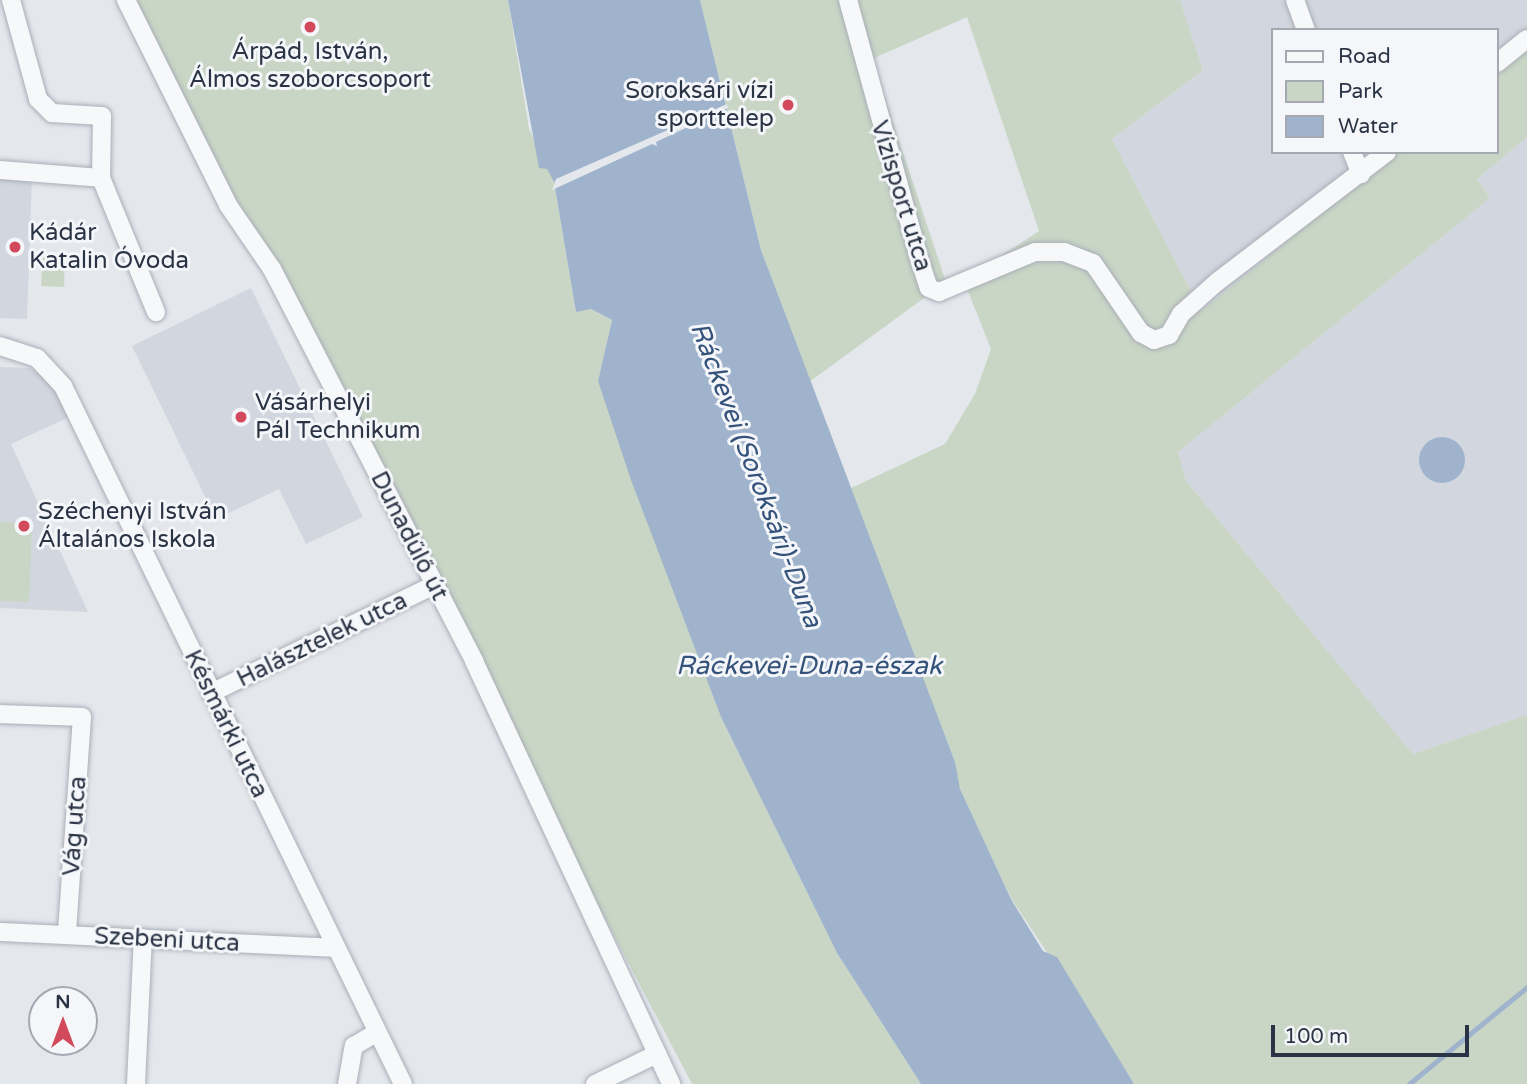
<!DOCTYPE html>
<meta charset="utf-8">
<style>
body{margin:0}
#map{position:relative;width:1527px;height:1084px;overflow:hidden;background:#e4e7ec;font-family:"Varela Round",sans-serif}
div>[style]{position:absolute}
.built>*{inset:0;background:#d2d6de}
.green>*{inset:0;background:#c9d6c5}
.water>*{inset:0;background:#9fb4cc}
.round{border-radius:50%}
.pier>*{inset:0;background:#e4e7ec}
.stream>*{height:4.5px;margin:-2.25px;padding:0 2.25px;transform-origin:2.25px;border-radius:2.25px;background:#9fb4cc}
.roads{filter:drop-shadow(0 0 2px #a9aeb7) drop-shadow(0 0 2px #a9aeb7)}
.minor>*{height:18px;margin:-9px;padding:0 9px;transform-origin:9px;border-radius:9px;background:#f7f8fa}
.dots>*{width:19px;height:19px;translate:-50% -50%;box-sizing:border-box;border:4px solid #f4f6f9;border-radius:50%}
span{translate:-50% -50%;white-space:nowrap;text-align:center;line-height:1.15;-webkit-text-stroke:6px #f4f6f9;paint-order:stroke}
.poi-label{font-size:24px;color:#2b3445}
.right{translate:-100% -50%;text-align:right}
.left{translate:0 -50%;text-align:left}
.street-label{font-size:24px;color:#2b3445}
.water-label{font-size:26px;color:#34527a;font-style:italic}
.legend{position:absolute;left:1271px;top:28px;width:228px;height:126px;box-sizing:border-box;background:#f4f6f9;border:2px solid #a4a8b1;margin:0;padding:9px 12px;list-style:none;font-size:21px;color:#2b3445}
.legend li{display:flex;align-items:center;gap:14px;height:35px}
.legend b{width:35px;border:2px solid #a4a8b1}
.north{position:absolute;left:28px;top:986px;width:70px;height:70px;box-sizing:border-box;background:#f4f6f9;border:2px solid #a4a8b1;border-radius:50%;rotate:0deg;font-size:19px;font-weight:700;line-height:28px;text-align:center;color:#2b3445}
.north::after{content:'';display:block;margin:auto;width:24px;height:32px;background:#d1495b;clip-path:polygon(50% 0,100% 100%,50% 72%,0 100%)}
.scale{position:absolute;left:1271px;top:1025px;width:198px;height:32px;box-sizing:border-box;border:4px solid #2b3445;border-top:0;padding-left:9px;font-size:21px;line-height:24px;white-space:nowrap;color:#2b3445;-webkit-text-stroke:5px #f4f6f9;paint-order:stroke}
</style>
<div id="map">
<div class="built">
<div style="clip-path:polygon(1180px 0,1527px 0,1527px 49px,1497px 73px,1497px 30px,1273px 30px,1273px 152px,1398px 152px,1201px 311px,1112px 139px,1203px 70px)"></div>
<div style="clip-path:polygon(1527px 137px,1527px 715px,1413px 754px,1186px 481px,1178px 452px,1490px 198px,1477px 179px)"></div>
<div style="clip-path:polygon(0 176px,32px 177px,27px 319px,0 318px)"></div>
<div style="clip-path:polygon(251px 288px,363px 517px,306px 544px,279px 489px,216px 519px,132px 346px)"></div>
<div style="clip-path:polygon(0 367px,30px 368px,56px 385px,71px 416px,11px 444px,88px 612px,0 608px)"></div>
</div>
<div class="green">
<div style="clip-path:polygon(122px 0,508px 0,529px 129px,554px 182px,576px 312px,591px 309px,612px 320px,598px 381px,721px 717px,837px 953px,921px 1084px,692px 1084px)"></div>
<div style="clip-path:polygon(700px 0,1180px 0,1203px 70px,1112px 139px,1201px 311px,1398px 152px,1497px 152px,1497px 73px,1527px 49px,1527px 137px,1477px 179px,1490px 198px,1178px 452px,1186px 481px,1413px 754px,1527px 715px,1527px 1084px,1134px 1084px,1011px 898px,959px 789px,955px 762px,849px 489px,945px 444px,975px 394px,991px 349px,964px 281px,1039px 231px,967px 17px,872px 59px,946px 282px,809px 382px,761px 250px)"></div>
<div style="clip-path:polygon(43px 254px,65px 255px,64px 287px,41px 286px)"></div>
<div style="clip-path:polygon(0 522px,32px 524px,29px 602px,0 601px)"></div>
</div>
<div class="water">
<div style="clip-path:polygon(508px 0,700px 0,761px 250px,955px 762px,960px 789px,1011px 899px,1043px 951px,1057px 957px,1134px 1084px,921px 1084px,837px 953px,721px 717px,631px 480px,598px 381px,612px 320px,591px 309px,576px 312px,554px 182px,547px 169px,539px 168px)"></div>
<div class="round" style="left:1419px;top:437px;width:46px;height:46px"></div>
</div>
<div class="pier">
<div style="clip-path:polygon(727px 104px,728px 108px,656px 142px,657px 146px,652px 144px,552px 190px,556px 179px)"></div>
</div>
<div class="stream">
<div style="left:1409px;top:1084px;width:153px;rotate:-39.4deg"></div>
</div>
<div class="roads">
<div class="minor">
<div style="left:11px;top:0;width:103px;rotate:74.7deg"></div>
<div style="left:38px;top:99px;width:20px;rotate:45deg"></div>
<div style="left:52px;top:113px;width:50px;rotate:3.4deg"></div>
<div style="left:102px;top:116px;width:62px;rotate:90.9deg"></div>
<div style="left:101px;top:178px;width:145px;rotate:67.7deg"></div>
<div style="left:126px;top:0;width:229px;rotate:63.5deg"></div>
<div style="left:228px;top:205px;width:78px;rotate:55.5deg"></div>
<div style="left:272px;top:269px;width:441px;rotate:62.7deg"></div>
<div style="left:474px;top:661px;width:467px;rotate:65deg"></div>
<div style="left:848px;top:0;width:271px;rotate:74.6deg"></div>
<div style="left:920px;top:261px;width:28px;rotate:72deg"></div>
<div style="left:929px;top:288px;width:11px;rotate:22deg"></div>
<div style="left:939px;top:292px;width:104px;rotate:-22.6deg"></div>
<div style="left:1035px;top:252px;width:29px"></div>
<div style="left:1064px;top:252px;width:31px;rotate:21deg"></div>
<div style="left:1093px;top:263px;width:85px;rotate:55.6deg"></div>
<div style="left:1141px;top:333px;width:15px;rotate:28deg"></div>
<div style="left:1154px;top:340px;width:16px;rotate:-18deg"></div>
<div style="left:1169px;top:335px;width:24px;rotate:-60deg"></div>
<div style="left:1181px;top:314px;width:48px;rotate:-41.6deg"></div>
<div style="left:1217px;top:282px;width:214px;rotate:-37.4deg"></div>
<div style="left:1295px;top:0;width:32px;rotate:70deg"></div>
<div style="left:1497px;top:63px;width:38px;rotate:-39deg"></div>
<div style="left:1352px;top:152px;width:24px;rotate:68deg"></div>
<div style="left:0;top:170px;width:101px;rotate:4.5deg"></div>
<div style="left:0;top:346px;width:39px;rotate:18deg"></div>
<div style="left:37px;top:358px;width:38px;rotate:47deg"></div>
<div style="left:63px;top:386px;width:776px;rotate:64.03deg"></div>
<div style="left:211px;top:693px;width:246px;rotate:-25.8deg"></div>
<div style="left:0;top:714px;width:82px;rotate:2.1deg"></div>
<div style="left:82px;top:717px;width:218px;rotate:94deg"></div>
<div style="left:0;top:932px;width:334px;rotate:2.7deg"></div>
<div style="left:136px;top:1084px;width:146px;rotate:-87.3deg"></div>
<div style="left:347px;top:1084px;width:39px;rotate:-80deg"></div>
<div style="left:354px;top:1046px;width:27px;rotate:-31deg"></div>
<div style="left:595px;top:1084px;width:69px;rotate:-25.8deg"></div>
</div>
</div>
<div class="dots">
<div style="left:310px;top:27px;background:#d1495b"></div>
<div style="left:788px;top:105px;background:#d1495b"></div>
<div style="left:15px;top:247px;background:#d1495b"></div>
<div style="left:241px;top:417px;background:#d1495b"></div>
<div style="left:24px;top:526px;background:#d1495b"></div>
</div>
<div class="poi-label">
<span style="left:310px;top:66px">Árpád, István,<br>Álmos szoborcsoport</span>
<span class="right" style="left:774px;top:105px">Soroksári vízi<br>sporttelep</span>
<span class="left" style="left:29px;top:247px">Kádár<br>Katalin Óvoda</span>
<span class="left" style="left:255px;top:417px">Vásárhelyi<br>Pál Technikum</span>
<span class="left" style="left:38px;top:526px">Széchenyi István<br>Általános Iskola</span>
</div>
<div class="street-label">
<span style="left:901px;top:196px;rotate:73deg">Vízisport utca</span>
<span style="left:409px;top:536px;rotate:63deg">Dunadűlő út</span>
<span style="left:322px;top:640px;rotate:-26deg">Halásztelek utca</span>
<span style="left:226px;top:724px;rotate:64deg">Késmárki utca</span>
<span style="left:75px;top:826px;rotate:-86deg">Vág utca</span>
<span style="left:167px;top:940px;rotate:3deg">Szebeni utca</span>
</div>
<div class="water-label">
<span style="left:756px;top:475px;rotate:69deg">Ráckevei (Soroksári)-Duna</span>
<span style="left:809px;top:666px">Ráckevei-Duna-észak</span>
</div>
<ul class="legend">
<li><b style="height:9px;background:#f7f8fa"></b>Road</li>
<li><b style="height:19px;background:#c9d6c5"></b>Park</li>
<li><b style="height:19px;background:#9fb4cc"></b>Water</li>
</ul>
<div class="north">N</div>
<div class="scale">100 m</div>
</div>
